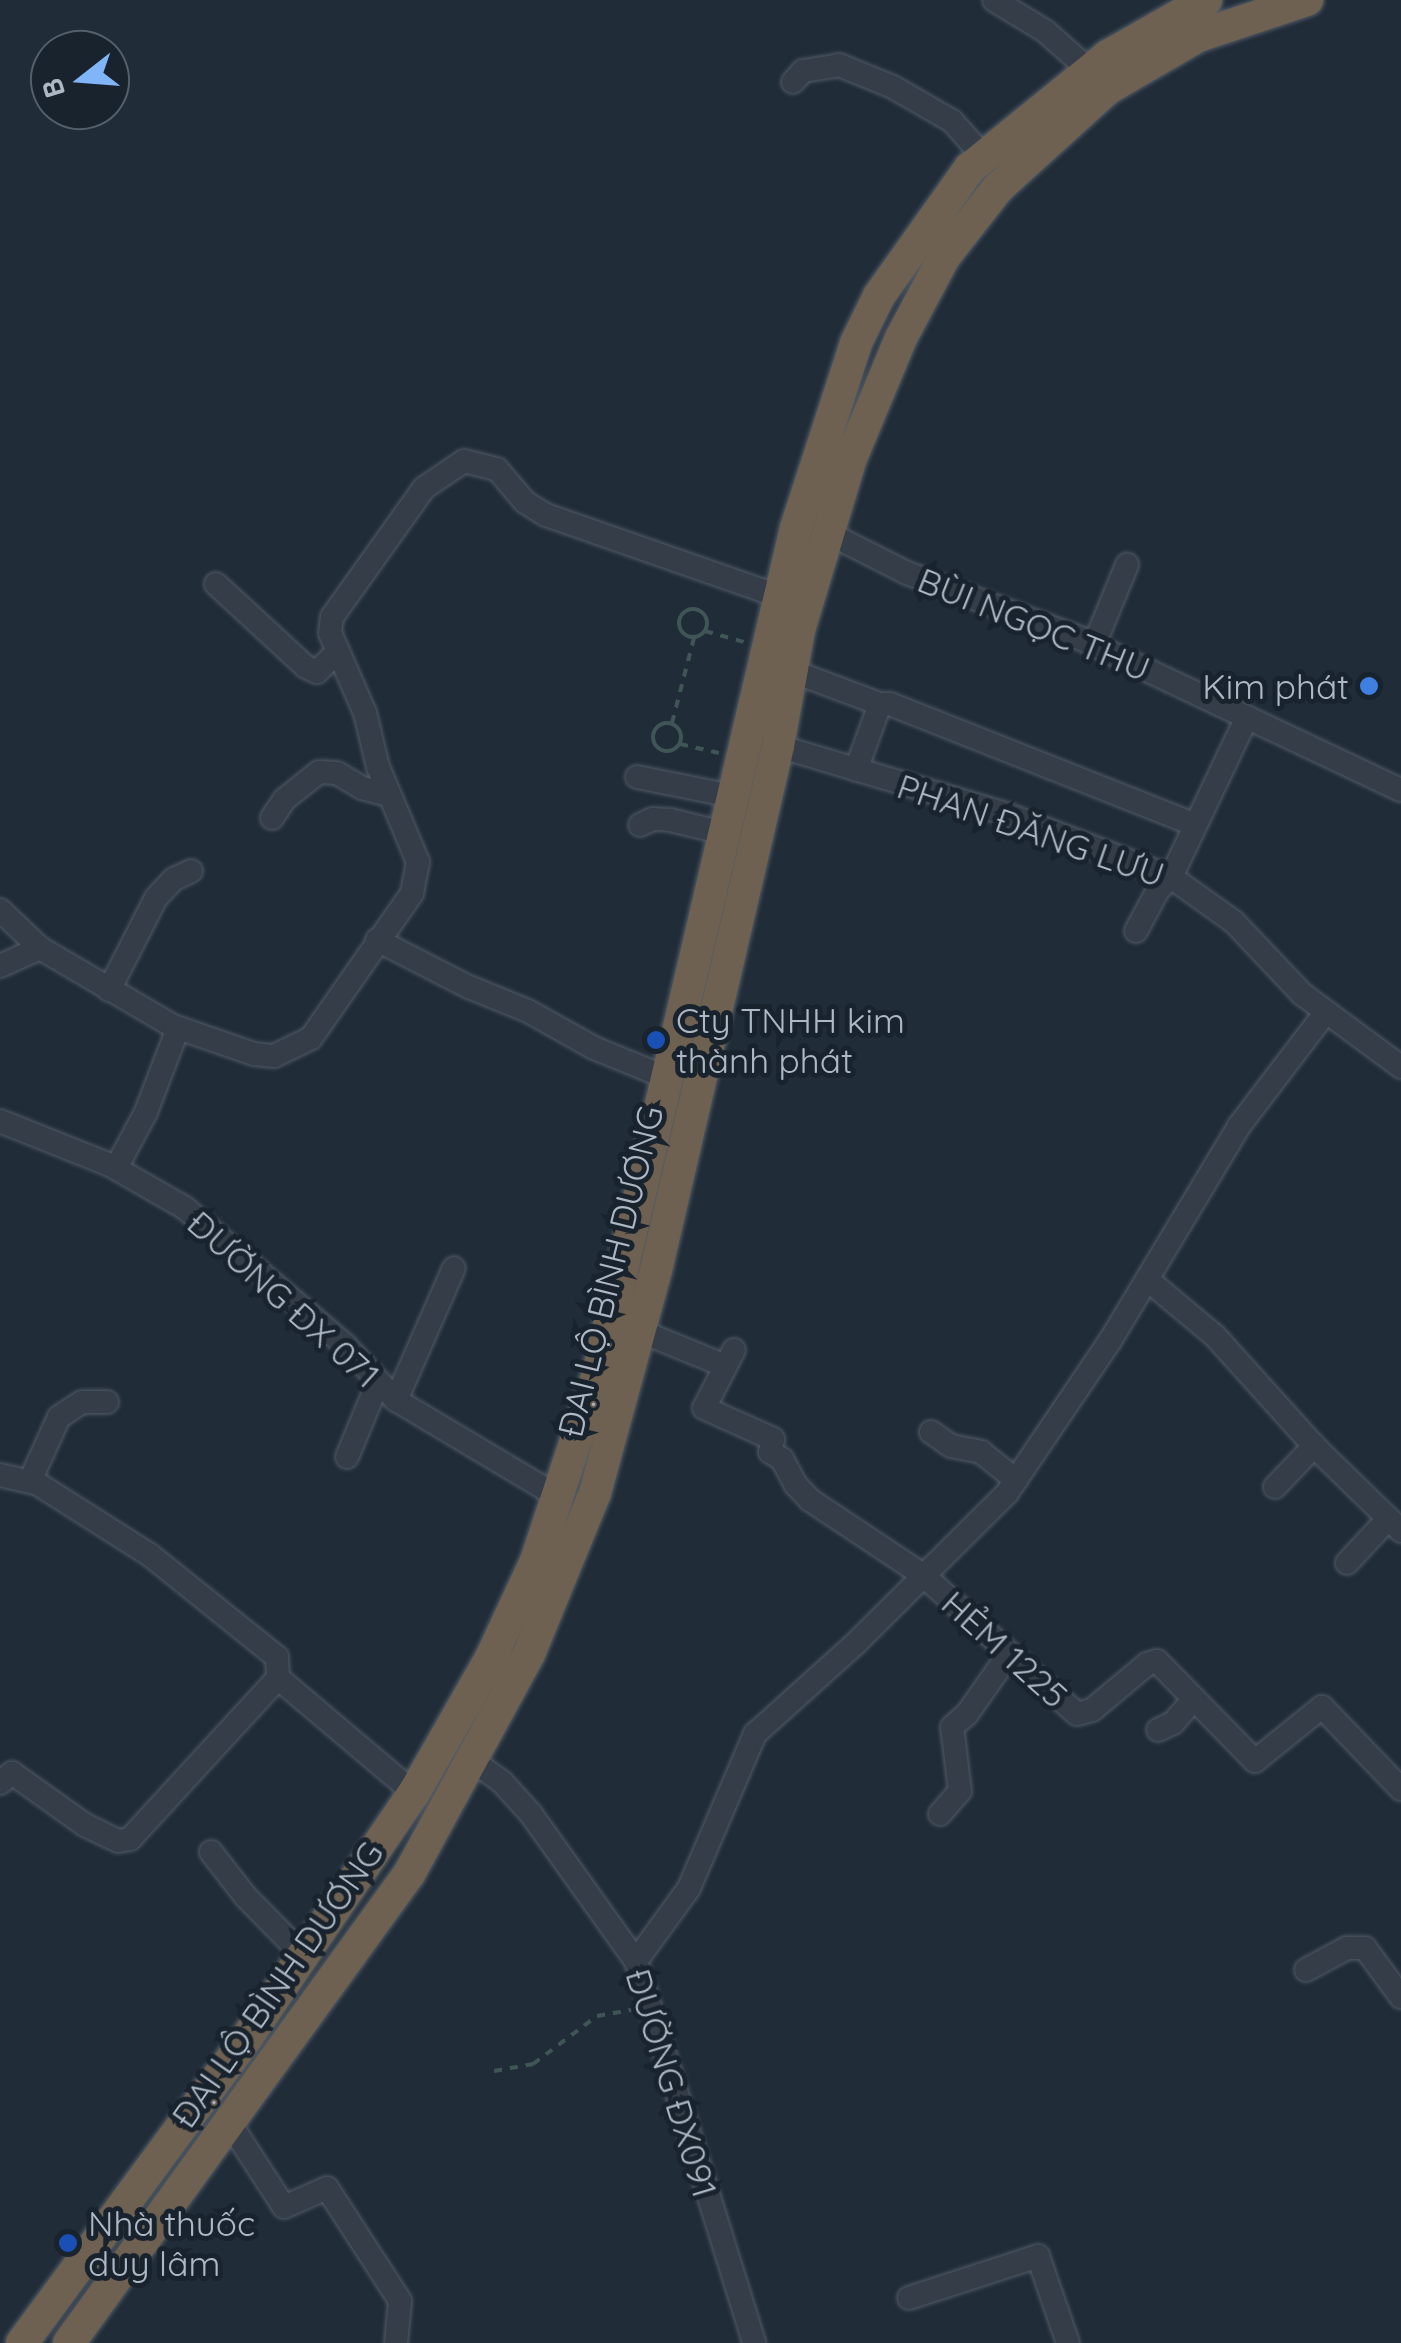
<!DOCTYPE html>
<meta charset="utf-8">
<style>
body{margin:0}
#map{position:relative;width:1401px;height:2343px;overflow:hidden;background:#202c38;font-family:Quicksand,sans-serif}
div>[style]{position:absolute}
.path>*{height:4px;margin-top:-2px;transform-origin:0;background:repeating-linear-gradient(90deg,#405556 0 8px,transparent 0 16px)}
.path>.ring{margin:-2px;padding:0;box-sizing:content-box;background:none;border:4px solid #405556;border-radius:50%}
.roads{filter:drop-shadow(0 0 2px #515b66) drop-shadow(0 0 2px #515b66)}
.minor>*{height:22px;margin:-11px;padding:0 11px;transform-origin:11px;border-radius:11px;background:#343d48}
.highway>*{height:32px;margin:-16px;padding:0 16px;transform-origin:16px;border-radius:16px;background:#6e6151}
.dots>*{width:28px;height:28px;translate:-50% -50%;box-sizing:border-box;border:5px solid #19232d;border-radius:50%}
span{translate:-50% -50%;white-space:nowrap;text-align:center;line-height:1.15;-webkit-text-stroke:10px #19232d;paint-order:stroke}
.street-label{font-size:35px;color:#aeb8c5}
.poi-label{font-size:35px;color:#aeb8c5}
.right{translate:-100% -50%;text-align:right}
.left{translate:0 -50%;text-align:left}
.north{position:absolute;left:30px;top:30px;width:100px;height:100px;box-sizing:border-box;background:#19232d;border:2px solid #555f6a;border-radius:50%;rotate:253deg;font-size:28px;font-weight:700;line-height:40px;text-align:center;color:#aeb8c5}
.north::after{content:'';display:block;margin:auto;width:35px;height:45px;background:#80b6f8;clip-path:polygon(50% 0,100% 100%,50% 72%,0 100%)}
</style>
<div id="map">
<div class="path">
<div class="ring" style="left:679px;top:609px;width:24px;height:24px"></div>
<div style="left:705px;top:631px;width:41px;rotate:15.8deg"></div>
<div class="ring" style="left:653px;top:723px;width:24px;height:24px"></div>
<div style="left:672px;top:723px;width:88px;rotate:-75.5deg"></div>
<div style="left:680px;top:744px;width:40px;rotate:13deg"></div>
<div style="left:494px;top:2071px;width:40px;rotate:-10deg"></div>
<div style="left:533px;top:2064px;width:80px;rotate:-36.9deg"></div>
<div style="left:597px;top:2016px;width:36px;rotate:-10deg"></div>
</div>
<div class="roads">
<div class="minor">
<div style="left:994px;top:0;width:60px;rotate:31.3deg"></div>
<div style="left:1045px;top:31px;width:60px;rotate:41.6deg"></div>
<div style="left:793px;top:82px;width:15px;rotate:-48deg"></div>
<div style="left:803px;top:71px;width:36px;rotate:-9deg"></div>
<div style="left:839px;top:65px;width:58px;rotate:22.2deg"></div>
<div style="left:893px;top:87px;width:68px;rotate:30deg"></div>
<div style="left:952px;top:121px;width:48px;rotate:48.4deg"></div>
<div style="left:830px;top:534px;width:86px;rotate:26.9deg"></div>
<div style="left:907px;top:573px;width:182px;rotate:20.6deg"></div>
<div style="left:1077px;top:637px;width:358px;rotate:25.3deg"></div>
<div style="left:216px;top:584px;width:122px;rotate:42.7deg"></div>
<div style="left:306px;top:667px;width:12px;rotate:24deg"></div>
<div style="left:317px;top:672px;width:28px;rotate:-45deg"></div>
<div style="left:1094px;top:645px;width:87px;rotate:-67.6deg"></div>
<div style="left:792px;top:671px;width:94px;rotate:20.6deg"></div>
<div style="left:778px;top:746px;width:241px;rotate:16.6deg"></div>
<div style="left:1009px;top:815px;width:173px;rotate:20.9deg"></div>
<div style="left:1171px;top:877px;width:77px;rotate:35.5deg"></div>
<div style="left:1234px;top:922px;width:99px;rotate:46.6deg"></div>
<div style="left:1302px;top:994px;width:123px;rotate:36.4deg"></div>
<div style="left:856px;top:770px;width:70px;rotate:-70deg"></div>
<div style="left:880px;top:704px;width:10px"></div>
<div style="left:890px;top:704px;width:328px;rotate:21.6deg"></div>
<div style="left:637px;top:777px;width:97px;rotate:11.3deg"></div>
<div style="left:272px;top:818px;width:23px;rotate:-56deg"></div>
<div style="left:285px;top:799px;width:43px;rotate:-38.5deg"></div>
<div style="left:319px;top:772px;width:18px;rotate:3deg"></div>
<div style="left:337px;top:773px;width:29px;rotate:31deg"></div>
<div style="left:362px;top:788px;width:27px;rotate:15deg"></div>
<div style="left:640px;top:825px;width:14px;rotate:-25deg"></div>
<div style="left:653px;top:819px;width:17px;rotate:3deg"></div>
<div style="left:670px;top:820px;width:56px;rotate:13.5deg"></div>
<div style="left:0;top:910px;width:55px;rotate:43.5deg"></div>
<div style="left:1136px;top:931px;width:47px;rotate:-61.8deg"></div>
<div style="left:1158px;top:890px;width:18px;rotate:-45deg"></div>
<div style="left:1171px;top:877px;width:177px;rotate:-64.6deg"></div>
<div style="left:377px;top:940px;width:103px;rotate:27.1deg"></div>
<div style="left:469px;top:987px;width:64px;rotate:22.1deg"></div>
<div style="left:528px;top:1011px;width:76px;rotate:29.3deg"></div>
<div style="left:594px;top:1048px;width:82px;rotate:22.2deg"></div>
<div style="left:0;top:966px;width:44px;rotate:-24.2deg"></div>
<div style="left:40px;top:948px;width:154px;rotate:30.4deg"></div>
<div style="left:173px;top:1026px;width:86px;rotate:19.1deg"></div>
<div style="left:254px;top:1054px;width:20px;rotate:6deg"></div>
<div style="left:274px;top:1056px;width:41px;rotate:-25.9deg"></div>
<div style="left:311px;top:1038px;width:177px;rotate:-55.1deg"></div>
<div style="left:412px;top:893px;width:32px;rotate:-79deg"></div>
<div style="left:418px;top:862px;width:103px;rotate:-112.8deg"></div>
<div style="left:378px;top:767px;width:56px;rotate:-103.5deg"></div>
<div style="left:365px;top:713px;width:87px;rotate:-113.6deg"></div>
<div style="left:330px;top:633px;width:16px;rotate:-83deg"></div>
<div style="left:332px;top:617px;width:158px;rotate:-54.5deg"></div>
<div style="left:424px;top:488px;width:48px;rotate:-34deg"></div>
<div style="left:464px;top:461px;width:34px;rotate:14deg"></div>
<div style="left:497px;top:469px;width:43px;rotate:49.7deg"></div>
<div style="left:525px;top:502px;width:25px;rotate:32deg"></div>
<div style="left:546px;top:515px;width:246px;rotate:19.2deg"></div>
<div style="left:109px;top:990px;width:103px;rotate:-62.9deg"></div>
<div style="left:156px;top:898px;width:26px;rotate:-47deg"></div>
<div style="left:174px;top:879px;width:19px;rotate:-25deg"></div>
<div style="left:0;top:1121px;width:118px;rotate:21.8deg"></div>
<div style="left:110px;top:1165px;width:86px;rotate:29.8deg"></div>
<div style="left:185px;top:1208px;width:211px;rotate:40.6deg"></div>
<div style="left:345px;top:1345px;width:75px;rotate:47.2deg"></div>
<div style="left:396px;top:1400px;width:187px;rotate:30.8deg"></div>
<div style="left:116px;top:1168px;width:64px;rotate:-61.8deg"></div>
<div style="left:146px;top:1112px;width:90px;rotate:-69.1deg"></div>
<div style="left:1148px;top:1280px;width:87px;rotate:39.9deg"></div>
<div style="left:1215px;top:1336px;width:148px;rotate:48deg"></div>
<div style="left:1314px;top:1446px;width:122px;rotate:44.3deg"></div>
<div style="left:640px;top:1331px;width:90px;rotate:22.3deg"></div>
<div style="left:734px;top:1350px;width:65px;rotate:117.3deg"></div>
<div style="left:704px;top:1408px;width:76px;rotate:24.2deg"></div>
<div style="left:773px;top:1439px;width:13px;rotate:103deg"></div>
<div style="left:770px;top:1452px;width:14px;rotate:30deg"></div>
<div style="left:782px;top:1459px;width:30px;rotate:62deg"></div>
<div style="left:796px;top:1485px;width:21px;rotate:47deg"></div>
<div style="left:810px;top:1500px;width:136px;rotate:33.6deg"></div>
<div style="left:923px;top:1575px;width:207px;rotate:42.1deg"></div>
<div style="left:1077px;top:1714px;width:16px;rotate:-15deg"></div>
<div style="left:1092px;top:1710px;width:72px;rotate:-39.9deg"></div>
<div style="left:1147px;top:1664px;width:10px;rotate:-17deg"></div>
<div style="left:1157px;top:1661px;width:140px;rotate:45.6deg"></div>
<div style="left:1255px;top:1761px;width:86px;rotate:-38.9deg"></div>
<div style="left:1322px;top:1707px;width:114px;rotate:46.1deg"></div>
<div style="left:396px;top:1400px;width:144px;rotate:-66.3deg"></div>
<div style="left:931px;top:1432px;width:24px;rotate:35deg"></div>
<div style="left:951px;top:1446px;width:31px;rotate:11deg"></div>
<div style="left:981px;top:1452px;width:45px;rotate:38.7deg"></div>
<div style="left:347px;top:1457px;width:78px;rotate:-67.4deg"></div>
<div style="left:0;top:1475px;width:39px;rotate:13deg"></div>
<div style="left:38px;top:1484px;width:133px;rotate:32.4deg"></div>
<div style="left:150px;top:1555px;width:163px;rotate:38.8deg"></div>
<div style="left:277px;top:1657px;width:21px;rotate:87deg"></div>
<div style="left:278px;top:1678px;width:178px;rotate:40.2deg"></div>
<div style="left:30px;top:1481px;width:70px;rotate:-65.6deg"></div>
<div style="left:59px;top:1417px;width:27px;rotate:-33deg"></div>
<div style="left:82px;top:1402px;width:25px"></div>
<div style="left:1275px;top:1487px;width:57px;rotate:-46.4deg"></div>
<div style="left:1347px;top:1563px;width:60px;rotate:-47deg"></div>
<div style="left:1158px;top:1730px;width:17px;rotate:-25deg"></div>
<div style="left:1173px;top:1723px;width:32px;rotate:-49deg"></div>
<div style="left:469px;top:1758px;width:41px;rotate:36deg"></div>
<div style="left:502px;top:1782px;width:43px;rotate:47.8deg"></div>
<div style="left:531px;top:1814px;width:181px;rotate:54.5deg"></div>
<div style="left:636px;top:1961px;width:400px;rotate:72.8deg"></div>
<div style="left:0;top:1783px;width:16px;rotate:-40deg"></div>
<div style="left:12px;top:1773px;width:90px;rotate:35.5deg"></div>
<div style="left:85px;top:1825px;width:37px;rotate:26deg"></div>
<div style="left:118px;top:1841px;width:12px;rotate:-9deg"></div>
<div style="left:130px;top:1839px;width:219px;rotate:-47.4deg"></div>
<div style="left:940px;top:1814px;width:30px;rotate:-49deg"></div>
<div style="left:960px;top:1791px;width:64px;rotate:-97.1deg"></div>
<div style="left:952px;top:1727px;width:20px;rotate:-41deg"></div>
<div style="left:967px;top:1714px;width:73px;rotate:-55deg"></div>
<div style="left:211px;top:1852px;width:57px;rotate:52.1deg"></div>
<div style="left:246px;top:1897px;width:81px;rotate:45.5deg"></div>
<div style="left:636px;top:1961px;width:90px;rotate:-54deg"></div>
<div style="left:689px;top:1888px;width:168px;rotate:-66.8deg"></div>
<div style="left:755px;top:1734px;width:135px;rotate:-42deg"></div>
<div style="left:855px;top:1644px;width:214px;rotate:-44.8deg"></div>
<div style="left:1007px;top:1493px;width:184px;rotate:-55.9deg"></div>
<div style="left:1110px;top:1341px;width:251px;rotate:-59deg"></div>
<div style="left:1239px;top:1126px;width:142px;rotate:-52.7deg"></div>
<div style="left:1306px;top:1970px;width:47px;rotate:-28.2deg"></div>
<div style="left:1347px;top:1948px;width:18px"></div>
<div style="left:1365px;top:1948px;width:61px;rotate:53.7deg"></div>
<div style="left:229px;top:2122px;width:101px;rotate:57.1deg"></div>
<div style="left:284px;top:2207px;width:47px;rotate:-23.8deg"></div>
<div style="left:327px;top:2188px;width:135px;rotate:57.1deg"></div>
<div style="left:400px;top:2301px;width:42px;rotate:95.4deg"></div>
<div style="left:909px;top:2298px;width:136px;rotate:-18deg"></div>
<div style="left:1038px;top:2256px;width:92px;rotate:71deg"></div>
</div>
<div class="highway">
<div style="left:22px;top:2343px;width:378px;rotate:-53.6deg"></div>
<div style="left:246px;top:2039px;width:298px;rotate:-55.7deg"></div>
<div style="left:414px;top:1793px;width:153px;rotate:-60.3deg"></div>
<div style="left:490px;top:1660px;width:109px;rotate:-65.1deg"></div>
<div style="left:536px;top:1561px;width:194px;rotate:-71.7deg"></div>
<div style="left:597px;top:1377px;width:872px;rotate:-76.81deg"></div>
<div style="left:796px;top:528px;width:194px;rotate:-72deg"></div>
<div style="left:856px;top:343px;width:52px;rotate:-63.9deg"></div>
<div style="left:879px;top:296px;width:157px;rotate:-54.6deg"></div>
<div style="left:970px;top:168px;width:178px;rotate:-39.1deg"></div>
<div style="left:1108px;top:56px;width:113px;rotate:-29.7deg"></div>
<div style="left:69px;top:2343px;width:579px;rotate:-54.06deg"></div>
<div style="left:409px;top:1874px;width:251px;rotate:-61.4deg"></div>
<div style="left:529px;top:1654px;width:174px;rotate:-67.7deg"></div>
<div style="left:595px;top:1493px;width:231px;rotate:-74.7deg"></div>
<div style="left:656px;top:1270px;width:538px;rotate:-76.89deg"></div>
<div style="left:778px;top:746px;width:118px;rotate:-79.7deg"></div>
<div style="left:799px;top:630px;width:180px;rotate:-73.2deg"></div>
<div style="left:851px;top:458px;width:130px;rotate:-67.4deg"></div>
<div style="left:901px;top:338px;width:92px;rotate:-62deg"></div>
<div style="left:944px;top:257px;width:88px;rotate:-52deg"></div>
<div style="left:998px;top:188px;width:147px;rotate:-42.2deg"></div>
<div style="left:1107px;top:89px;width:105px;rotate:-30.2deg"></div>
<div style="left:1198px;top:36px;width:115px;rotate:-18.3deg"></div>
</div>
</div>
<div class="dots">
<div style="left:1369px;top:686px;background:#3f7fe0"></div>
<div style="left:656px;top:1040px;background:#1a4fb4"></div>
<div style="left:68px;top:2243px;background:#1a4fb4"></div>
</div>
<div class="street-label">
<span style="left:1034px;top:624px;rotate:22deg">BÙI NGỌC THU</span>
<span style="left:1031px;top:830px;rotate:19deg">PHAN ĐĂNG LƯU</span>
<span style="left:610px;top:1271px;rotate:-76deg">ĐẠI LỘ BÌNH DƯƠNG</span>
<span style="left:284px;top:1299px;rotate:42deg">ĐƯỜNG ĐX 071</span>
<span style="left:1005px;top:1649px;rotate:42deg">HẺM 1225</span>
<span style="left:277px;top:1984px;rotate:-55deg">ĐẠI LỘ BÌNH DƯƠNG</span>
<span style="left:672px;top:2083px;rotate:73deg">ĐƯỜNG ĐX091</span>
</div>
<div class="poi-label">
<span class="right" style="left:1349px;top:686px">Kim phát</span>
<span class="left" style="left:676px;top:1040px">Cty TNHH kim<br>thành phát</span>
<span class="left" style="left:88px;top:2243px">Nhà thuốc<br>duy lâm</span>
</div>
<div class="north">B</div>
</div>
